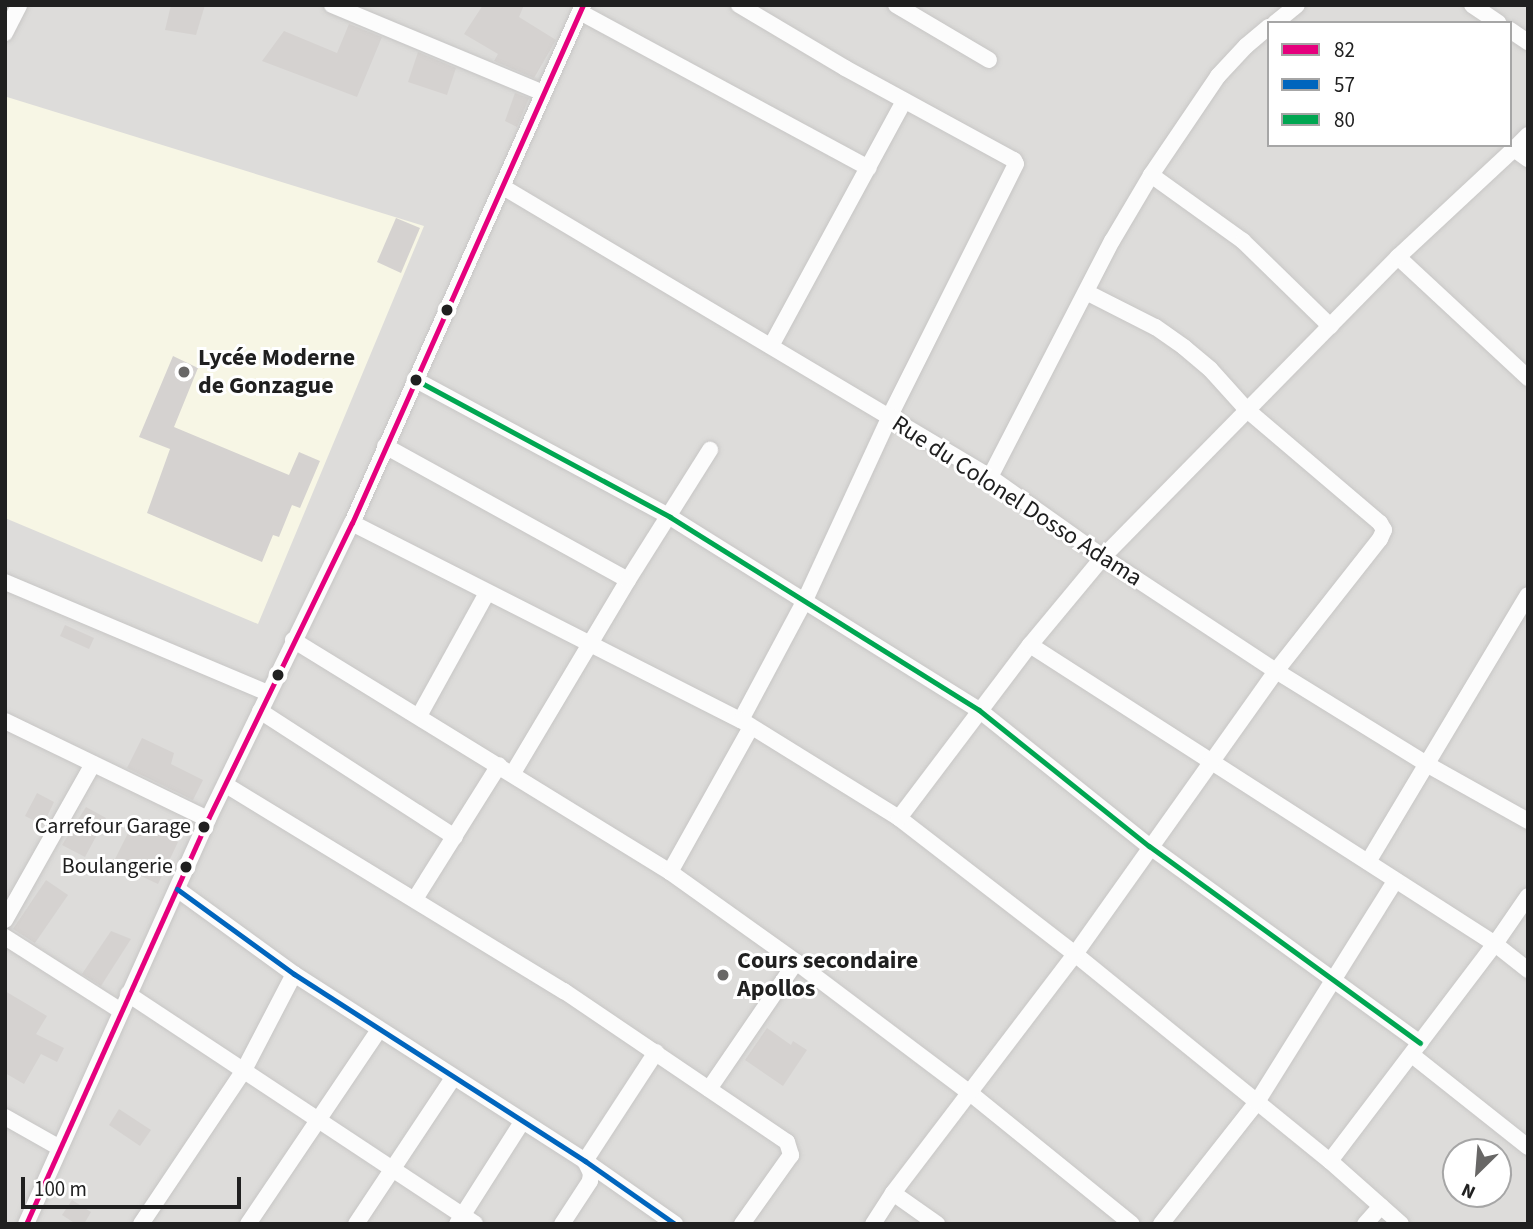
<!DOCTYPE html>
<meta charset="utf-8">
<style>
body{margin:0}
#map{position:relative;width:1533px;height:1229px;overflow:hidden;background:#eeece9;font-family:"Source Sans 3",sans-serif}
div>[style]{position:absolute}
.residential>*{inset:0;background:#dddcda}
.education>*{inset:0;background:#f7f6e5}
.building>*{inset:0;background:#d5d2d0}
.roads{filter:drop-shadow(0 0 2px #c7c6c5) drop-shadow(0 0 2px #c7c6c5)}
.minor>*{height:16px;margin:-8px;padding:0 8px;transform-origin:8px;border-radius:8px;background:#fcfcfc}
.bus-1>*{height:5px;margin:-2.5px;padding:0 2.5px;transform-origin:2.5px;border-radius:2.5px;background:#e5007d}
.bus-2>*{height:5px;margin:-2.5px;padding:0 2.5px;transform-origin:2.5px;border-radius:2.5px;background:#0065bd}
.bus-3>*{height:5px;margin:-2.5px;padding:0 2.5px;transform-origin:2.5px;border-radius:2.5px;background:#00a651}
.dots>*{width:19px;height:19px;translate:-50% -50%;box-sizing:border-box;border:4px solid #fff;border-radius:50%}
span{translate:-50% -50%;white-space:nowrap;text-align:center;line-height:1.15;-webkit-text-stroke:6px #fff;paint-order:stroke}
.bus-label{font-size:22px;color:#202020}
.right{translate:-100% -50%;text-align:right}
.poi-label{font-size:24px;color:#202020;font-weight:700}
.left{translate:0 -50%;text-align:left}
.street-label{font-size:24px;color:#202020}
.frame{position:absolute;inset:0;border:7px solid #202020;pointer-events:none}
.legend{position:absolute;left:1267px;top:21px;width:245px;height:126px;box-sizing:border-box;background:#fff;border:2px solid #a6a6a6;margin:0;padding:9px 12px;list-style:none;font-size:21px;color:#202020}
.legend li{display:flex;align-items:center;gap:14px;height:35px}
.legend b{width:35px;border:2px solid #a6a6a6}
.north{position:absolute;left:1442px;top:1138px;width:70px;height:70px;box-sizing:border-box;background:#fff;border:2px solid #a6a6a6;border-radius:50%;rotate:205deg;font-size:19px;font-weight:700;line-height:28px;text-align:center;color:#202020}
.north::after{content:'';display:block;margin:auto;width:24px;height:32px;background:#686766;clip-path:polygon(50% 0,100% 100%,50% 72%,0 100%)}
.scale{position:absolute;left:21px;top:1177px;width:220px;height:32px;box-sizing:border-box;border:4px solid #202020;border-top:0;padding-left:9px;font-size:21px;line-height:24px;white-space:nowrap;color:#202020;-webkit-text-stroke:5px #fff;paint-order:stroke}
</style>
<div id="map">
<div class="residential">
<div style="clip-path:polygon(evenodd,5px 5px,1528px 5px,1528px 1224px,5px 1224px,5px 5px,1269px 23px,1510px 23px,1510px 145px,1269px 145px,1269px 23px,5px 5px,1456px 1152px,1498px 1152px,1498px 1194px,1456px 1194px,1456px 1152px)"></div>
</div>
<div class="education">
<div style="clip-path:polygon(7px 97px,424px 226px,258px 624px,5px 518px)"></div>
</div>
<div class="building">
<div style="clip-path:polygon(171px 5px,205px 5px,196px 35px,165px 30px)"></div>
<div style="clip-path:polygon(483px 5px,524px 5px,519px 17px,556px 40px,534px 78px,494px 61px,498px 54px,464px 34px)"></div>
<div style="clip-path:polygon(349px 24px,382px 37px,357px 97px,262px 61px,284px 31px,337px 53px)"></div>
<div style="clip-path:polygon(418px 52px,456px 68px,447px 95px,408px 82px)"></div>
<div style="clip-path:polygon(515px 93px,529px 98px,517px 127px,505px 121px)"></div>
<div style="clip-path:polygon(396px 218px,420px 228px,401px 273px,377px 262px)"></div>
<div style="clip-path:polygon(173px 356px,198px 368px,174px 427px,289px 475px,299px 452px,320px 461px,300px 508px,292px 505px,279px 537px,273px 535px,262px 562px,147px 513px,170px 449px,139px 437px)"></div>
<div style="clip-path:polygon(65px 625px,94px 638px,89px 649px,60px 636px)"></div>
<div style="clip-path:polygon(142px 738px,174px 753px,171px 764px,203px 780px,193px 800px,127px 768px)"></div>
<div style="clip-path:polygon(37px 793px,54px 802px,43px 825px,25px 816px)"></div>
<div style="clip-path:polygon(86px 807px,106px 818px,85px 857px,62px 845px)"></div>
<div style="clip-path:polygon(135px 819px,178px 842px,158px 884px,113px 863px)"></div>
<div style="clip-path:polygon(46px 880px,68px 895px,35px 943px,13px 929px)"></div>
<div style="clip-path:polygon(111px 931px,131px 939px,101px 986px,82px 974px)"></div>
<div style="clip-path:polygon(5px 991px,47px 1016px,36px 1034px,64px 1048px,57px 1062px,41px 1054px,24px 1084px,5px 1073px)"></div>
<div style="clip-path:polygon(767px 1028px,791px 1045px,793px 1041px,807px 1050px,783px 1086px,745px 1060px)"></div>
<div style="clip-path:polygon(119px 1109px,151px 1130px,140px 1146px,109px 1125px)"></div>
<div style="clip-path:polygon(72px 1200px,91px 1212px,84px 1224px,76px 1224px,62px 1215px)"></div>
</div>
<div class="roads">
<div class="minor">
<div style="left:332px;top:5px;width:229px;rotate:22.6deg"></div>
<div style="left:739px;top:5px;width:123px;rotate:30.7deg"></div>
<div style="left:845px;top:68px;width:192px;rotate:28.6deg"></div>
<div style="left:1014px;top:160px;width:4px;rotate:63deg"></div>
<div style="left:1016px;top:164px;width:282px;rotate:116.6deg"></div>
<div style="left:890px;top:416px;width:203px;rotate:114.8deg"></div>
<div style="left:805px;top:600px;width:136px;rotate:118.1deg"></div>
<div style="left:896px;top:5px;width:108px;rotate:30.6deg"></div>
<div style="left:1472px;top:5px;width:32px;rotate:34deg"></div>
<div style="left:580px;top:12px;width:328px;rotate:28.4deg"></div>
<div style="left:1275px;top:23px;width:28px;rotate:-39deg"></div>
<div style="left:1510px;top:30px;width:22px;rotate:34deg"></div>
<div style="left:5px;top:33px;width:31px;rotate:-63deg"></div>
<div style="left:1528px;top:135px;width:20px;rotate:135deg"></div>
<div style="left:1514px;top:149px;width:17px;rotate:36deg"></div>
<div style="left:1151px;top:175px;width:113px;rotate:35.7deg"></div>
<div style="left:1243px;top:241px;width:122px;rotate:44.3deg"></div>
<div style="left:503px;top:187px;width:567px;rotate:30.77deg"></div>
<div style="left:990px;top:477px;width:138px;rotate:35.3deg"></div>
<div style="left:1103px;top:557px;width:207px;rotate:33.4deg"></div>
<div style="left:1276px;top:671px;width:179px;rotate:31.7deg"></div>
<div style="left:1428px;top:765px;width:115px;rotate:29.2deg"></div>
<div style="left:1398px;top:257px;width:178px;rotate:42.9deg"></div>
<div style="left:771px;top:346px;width:279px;rotate:-61.5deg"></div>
<div style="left:416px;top:380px;width:289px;rotate:28.3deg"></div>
<div style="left:670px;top:517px;width:364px;rotate:32deg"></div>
<div style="left:979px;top:710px;width:218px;rotate:38.7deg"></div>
<div style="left:1149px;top:846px;width:335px;rotate:36deg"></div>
<div style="left:385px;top:446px;width:277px;rotate:28.9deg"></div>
<div style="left:990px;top:477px;width:266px;rotate:-62.7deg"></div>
<div style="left:1112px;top:241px;width:77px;rotate:-59.4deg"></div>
<div style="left:1151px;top:175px;width:120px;rotate:-55.9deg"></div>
<div style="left:1218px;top:76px;width:41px;rotate:-47deg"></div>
<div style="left:1246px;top:46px;width:30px;rotate:-40deg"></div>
<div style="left:352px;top:523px;width:436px;rotate:26.9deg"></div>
<div style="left:741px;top:720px;width:186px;rotate:31.8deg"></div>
<div style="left:899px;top:818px;width:222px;rotate:37.7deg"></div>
<div style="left:1075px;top:954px;width:328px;rotate:39.1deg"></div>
<div style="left:1330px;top:1161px;width:95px;rotate:41.6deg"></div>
<div style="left:5px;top:582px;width:285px;rotate:22.9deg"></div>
<div style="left:293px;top:640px;width:443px;rotate:31.6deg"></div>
<div style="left:670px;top:872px;width:155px;rotate:35.5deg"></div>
<div style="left:796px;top:962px;width:218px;rotate:37deg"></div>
<div style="left:970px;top:1093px;width:208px;rotate:39deg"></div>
<div style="left:1030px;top:645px;width:553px;rotate:32.74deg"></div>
<div style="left:1495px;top:944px;width:42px;rotate:38.2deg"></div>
<div style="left:260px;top:711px;width:232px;rotate:32.9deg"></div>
<div style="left:419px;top:716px;width:141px;rotate:-61.1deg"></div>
<div style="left:5px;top:721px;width:225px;rotate:25.8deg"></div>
<div style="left:513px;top:773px;width:225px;rotate:-59.2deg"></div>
<div style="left:628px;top:580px;width:154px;rotate:-57.8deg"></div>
<div style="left:226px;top:785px;width:396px;rotate:31.4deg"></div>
<div style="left:564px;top:991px;width:269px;rotate:34.1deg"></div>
<div style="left:787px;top:1142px;width:14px;rotate:73deg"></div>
<div style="left:791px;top:1155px;width:85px;rotate:125.4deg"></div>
<div style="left:899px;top:818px;width:217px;rotate:-52.9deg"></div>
<div style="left:1030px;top:645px;width:114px;rotate:-50.3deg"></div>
<div style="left:1103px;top:557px;width:421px;rotate:-45.5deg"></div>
<div style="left:1398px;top:257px;width:158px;rotate:-43deg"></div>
<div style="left:1368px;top:862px;width:311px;rotate:-59.1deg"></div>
<div style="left:670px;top:872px;width:166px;rotate:-60.8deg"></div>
<div style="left:177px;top:889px;width:145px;rotate:36deg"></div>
<div style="left:294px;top:974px;width:346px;rotate:32.7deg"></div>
<div style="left:585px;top:1161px;width:110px;rotate:35deg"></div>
<div style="left:415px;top:899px;width:158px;rotate:-57.9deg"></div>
<div style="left:5px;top:920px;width:179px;rotate:-60.6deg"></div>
<div style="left:5px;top:937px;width:138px;rotate:32.5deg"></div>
<div style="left:128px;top:994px;width:416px;rotate:33.5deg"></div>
<div style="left:1412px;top:1055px;width:148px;rotate:38.4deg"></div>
<div style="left:709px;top:1089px;width:154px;rotate:-55.6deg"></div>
<div style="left:5px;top:1117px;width:63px;rotate:29.4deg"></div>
<div style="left:1330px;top:1161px;width:273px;rotate:-52.8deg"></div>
<div style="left:1495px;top:944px;width:58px;rotate:-55.5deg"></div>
<div style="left:893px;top:1193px;width:54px;rotate:35.2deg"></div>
<div style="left:26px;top:1224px;width:444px;rotate:-65.8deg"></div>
<div style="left:208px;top:819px;width:329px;rotate:-64.1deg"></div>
<div style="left:352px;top:523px;width:567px;rotate:-65.97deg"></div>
<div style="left:141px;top:1224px;width:185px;rotate:-56.2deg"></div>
<div style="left:244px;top:1070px;width:108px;rotate:-62.5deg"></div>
<div style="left:248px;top:1224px;width:234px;rotate:-56deg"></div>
<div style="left:356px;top:1224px;width:175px;rotate:-56.4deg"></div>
<div style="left:457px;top:1224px;width:121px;rotate:-57.5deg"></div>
<div style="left:562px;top:1224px;width:51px;rotate:-56.9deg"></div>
<div style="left:590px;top:1181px;width:8px;rotate:-83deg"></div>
<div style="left:591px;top:1173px;width:13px;rotate:-117deg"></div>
<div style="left:585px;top:1161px;width:130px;rotate:-56.9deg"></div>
<div style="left:873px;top:1224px;width:37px;rotate:-57deg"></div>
<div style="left:893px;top:1193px;width:300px;rotate:-52.7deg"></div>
<div style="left:1075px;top:954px;width:347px;rotate:-54.6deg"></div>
<div style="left:1276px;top:671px;width:168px;rotate:-51.8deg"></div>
<div style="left:1380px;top:539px;width:10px;rotate:-66deg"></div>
<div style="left:1384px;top:530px;width:8px;rotate:-120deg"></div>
<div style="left:1380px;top:523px;width:175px;rotate:-139.6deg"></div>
<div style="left:1247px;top:410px;width:55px;rotate:-132.1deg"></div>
<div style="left:1210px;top:369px;width:34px;rotate:-140deg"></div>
<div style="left:1184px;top:347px;width:35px;rotate:-145deg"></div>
<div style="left:1155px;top:327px;width:77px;rotate:-153.1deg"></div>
<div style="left:1161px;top:1224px;width:155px;rotate:-51.8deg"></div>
<div style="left:1257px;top:1102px;width:261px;rotate:-58deg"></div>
<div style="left:1365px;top:1224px;width:24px;rotate:-48deg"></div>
</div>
</div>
<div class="bus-1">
<div style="left:26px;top:1224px;width:444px;rotate:-65.8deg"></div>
<div style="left:208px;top:819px;width:329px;rotate:-64.1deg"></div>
<div style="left:352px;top:523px;width:567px;rotate:-65.97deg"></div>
</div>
<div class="bus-2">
<div style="left:177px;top:889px;width:145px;rotate:36deg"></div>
<div style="left:294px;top:974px;width:346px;rotate:32.7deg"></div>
<div style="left:585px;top:1161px;width:110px;rotate:35deg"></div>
</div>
<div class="bus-3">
<div style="left:416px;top:380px;width:289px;rotate:28.3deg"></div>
<div style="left:670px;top:517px;width:364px;rotate:32deg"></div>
<div style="left:979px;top:710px;width:218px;rotate:38.7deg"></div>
<div style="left:1149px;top:846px;width:335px;rotate:36deg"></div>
</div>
<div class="dots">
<div style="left:447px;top:310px;background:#202020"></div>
<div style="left:184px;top:372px;background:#686766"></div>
<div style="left:416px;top:380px;background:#202020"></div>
<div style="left:278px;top:675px;background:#202020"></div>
<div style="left:204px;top:827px;background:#202020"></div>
<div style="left:186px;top:867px;background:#202020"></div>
<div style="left:723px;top:975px;background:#686766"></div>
</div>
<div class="bus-label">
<span class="right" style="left:191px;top:827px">Carrefour Garage</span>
<span class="right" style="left:173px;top:867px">Boulangerie</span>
</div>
<div class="poi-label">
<span class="left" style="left:198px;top:372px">Lycée Moderne<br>de Gonzague</span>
<span class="left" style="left:737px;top:975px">Cours secondaire<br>Apollos</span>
</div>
<div class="street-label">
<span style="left:1017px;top:501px;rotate:33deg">Rue du Colonel Dosso Adama</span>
</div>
<div class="frame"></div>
<ul class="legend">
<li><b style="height:9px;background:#e5007d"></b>82</li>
<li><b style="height:9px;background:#0065bd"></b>57</li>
<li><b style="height:9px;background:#00a651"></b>80</li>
</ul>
<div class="north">N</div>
<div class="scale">100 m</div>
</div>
